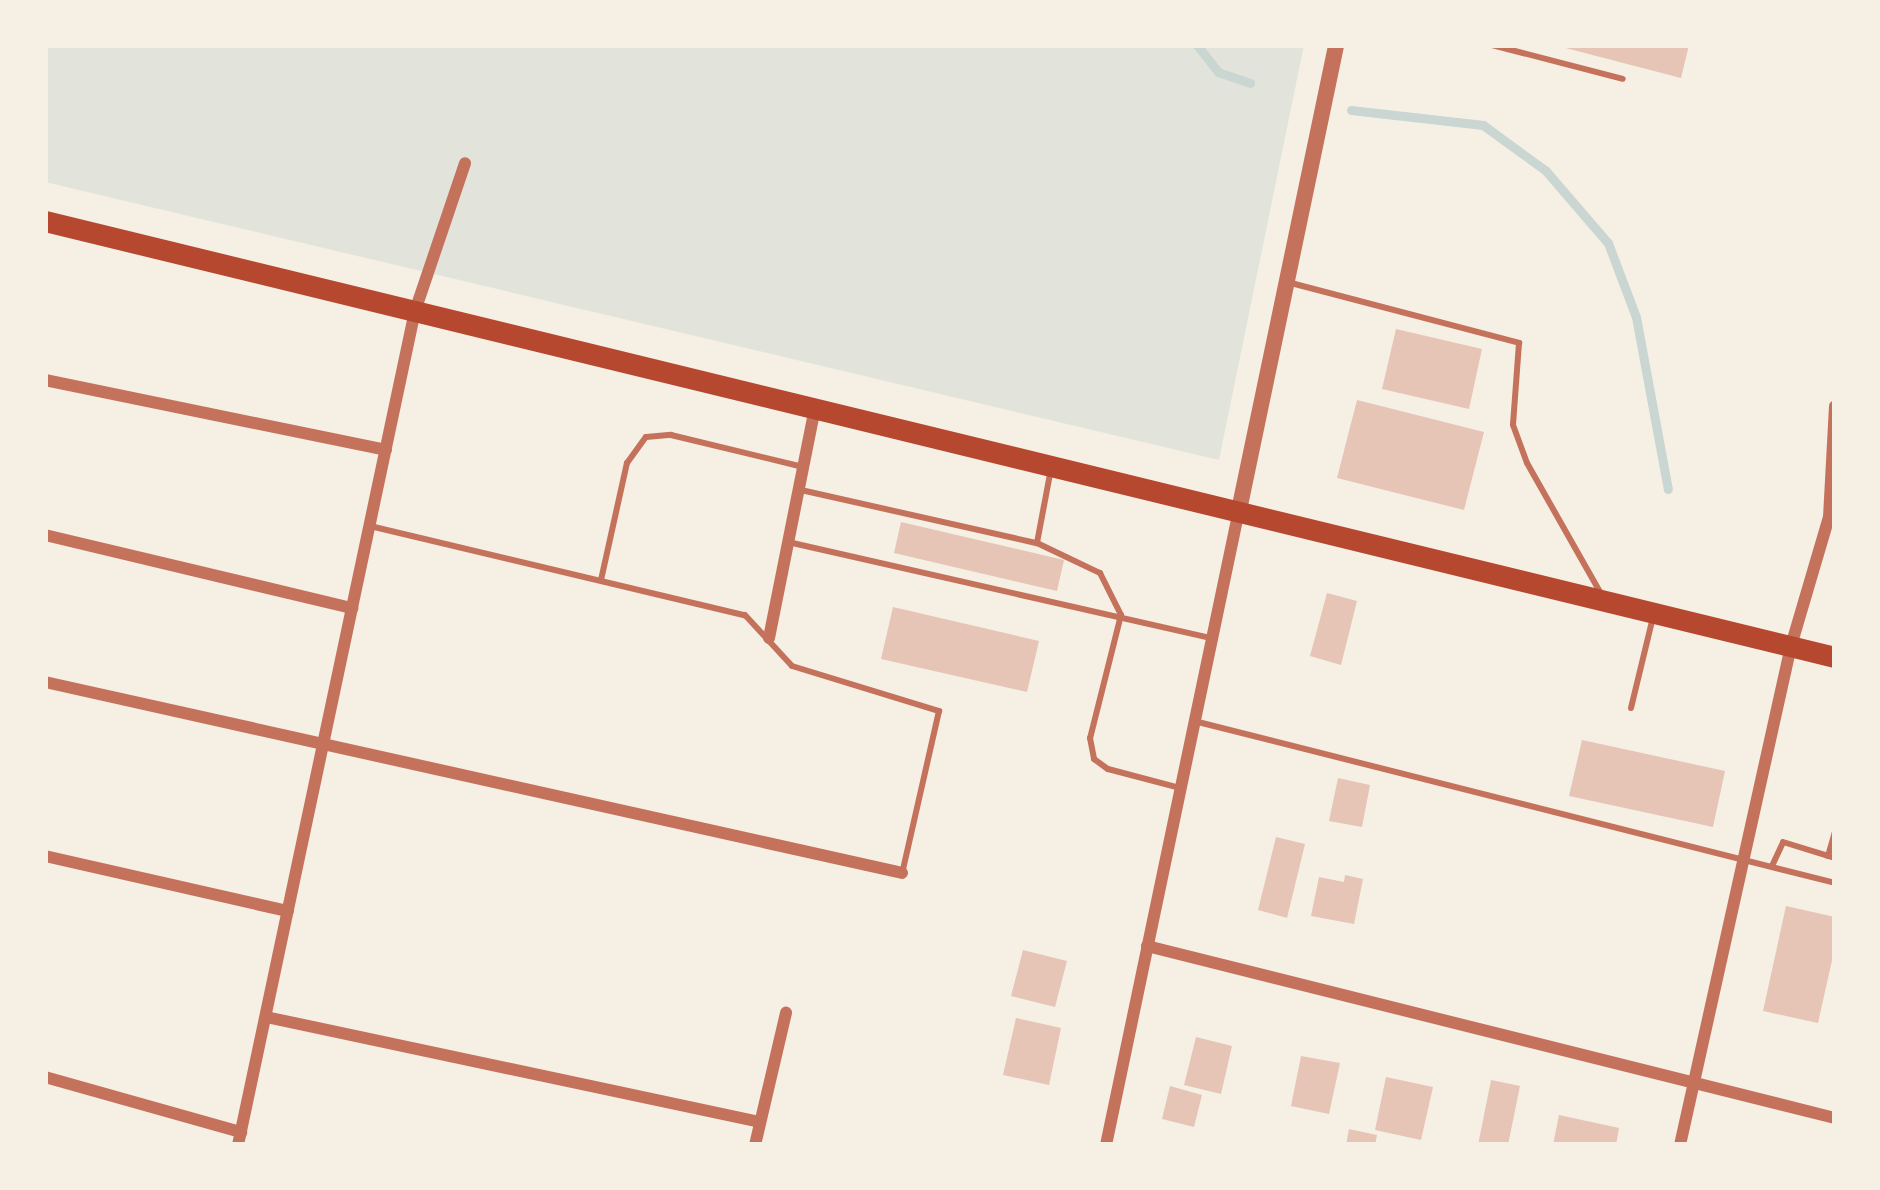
<!DOCTYPE html>
<style>
body{margin:0}
#map{position:relative;width:1880px;height:1190px;overflow:hidden;background:#f6efe4;font-family:"Fira Sans Condensed",sans-serif}
div>[style]{position:absolute}
.green>*{inset:0;background:#e2e4dc}
.stream>*{height:9px;margin:-4.5px;padding:0 4.5px;transform-origin:4.5px;border-radius:4.5px;background:#c9d6d2}
.building>*{inset:0;background:#e6c5b7}
.service>*{height:6px;margin:-3px;padding:0 3px;transform-origin:3px;border-radius:3px;background:#c5725c}
.minor>*{height:12px;margin:-6px;padding:0 6px;transform-origin:6px;border-radius:6px;background:#c5725c}
.tertiary>*{height:16px;margin:-8px;padding:0 8px;transform-origin:8px;border-radius:8px;background:#c5725c}
.primary>*{height:21px;margin:-10.5px;padding:0 10.5px;transform-origin:10.5px;border-radius:10.5px;background:#b5482f}
span{translate:-50% -50%;white-space:nowrap;text-align:center;line-height:1.15;-webkit-text-stroke:12px #f6efe4;paint-order:stroke}
.frame{position:absolute;inset:0;border:48px solid #f6efe4;pointer-events:none}
</style>
<div id="map">
<div class="green">
<div style="clip-path:polygon(45px 45px,1304px 45px,1219px 460px,45px 182px)"></div>
</div>
<div class="stream">
<div style="left:1197px;top:45px;width:34px;rotate:52deg"></div>
<div style="left:1218px;top:72px;width:34px;rotate:19deg"></div>
<div style="left:1351px;top:110px;width:133px;rotate:6.5deg"></div>
<div style="left:1483px;top:125px;width:78px;rotate:36.1deg"></div>
<div style="left:1546px;top:171px;width:95px;rotate:49.3deg"></div>
<div style="left:1608px;top:243px;width:79px;rotate:69.3deg"></div>
<div style="left:1636px;top:317px;width:175px;rotate:79.5deg"></div>
</div>
<div class="building">
<div style="clip-path:polygon(1554px 45px,1689px 45px,1681px 78px)"></div>
<div style="clip-path:polygon(1396px 329px,1482px 349px,1469px 409px,1382px 389px)"></div>
<div style="clip-path:polygon(1357px 400px,1484px 432px,1464px 510px,1337px 478px)"></div>
<div style="clip-path:polygon(901px 522px,1064px 560px,1057px 591px,894px 553px)"></div>
<div style="clip-path:polygon(1327px 593px,1357px 601px,1341px 665px,1310px 656px)"></div>
<div style="clip-path:polygon(893px 607px,1039px 641px,1027px 692px,881px 659px)"></div>
<div style="clip-path:polygon(1582px 740px,1725px 771px,1713px 827px,1569px 796px)"></div>
<div style="clip-path:polygon(1338px 778px,1370px 785px,1362px 827px,1329px 821px)"></div>
<div style="clip-path:polygon(1276px 837px,1305px 844px,1287px 918px,1258px 910px)"></div>
<div style="clip-path:polygon(1345px 875px,1363px 879px,1354px 924px,1311px 916px,1319px 877px,1344px 882px)"></div>
<div style="clip-path:polygon(1786px 906px,1835px 917px,1835px 947px,1818px 1023px,1763px 1011px)"></div>
<div style="clip-path:polygon(1023px 950px,1067px 961px,1055px 1007px,1011px 996px)"></div>
<div style="clip-path:polygon(1016px 1018px,1061px 1028px,1049px 1085px,1003px 1075px)"></div>
<div style="clip-path:polygon(1196px 1037px,1232px 1046px,1221px 1094px,1184px 1085px)"></div>
<div style="clip-path:polygon(1301px 1056px,1340px 1063px,1329px 1114px,1291px 1106px)"></div>
<div style="clip-path:polygon(1386px 1077px,1433px 1087px,1421px 1140px,1375px 1130px)"></div>
<div style="clip-path:polygon(1491px 1080px,1520px 1086px,1508px 1145px,1478px 1145px)"></div>
<div style="clip-path:polygon(1170px 1086px,1202px 1095px,1194px 1127px,1162px 1119px)"></div>
<div style="clip-path:polygon(1559px 1115px,1619px 1128px,1616px 1145px,1553px 1145px)"></div>
<div style="clip-path:polygon(1349px 1129px,1377px 1135px,1375px 1145px,1346px 1145px)"></div>
</div>
<div class="service">
<div style="left:1492px;top:45px;width:135px;rotate:14.5deg"></div>
<div style="left:1291px;top:283px;width:236px;rotate:14.7deg"></div>
<div style="left:1519px;top:343px;width:82px;rotate:94.2deg"></div>
<div style="left:1513px;top:425px;width:40px;rotate:69.8deg"></div>
<div style="left:1527px;top:463px;width:150px;rotate:60.5deg"></div>
<div style="left:1050px;top:474px;width:70px;rotate:100.7deg"></div>
<div style="left:1037px;top:543px;width:70px;rotate:25.5deg"></div>
<div style="left:1100px;top:573px;width:47px;rotate:63.4deg"></div>
<div style="left:1121px;top:615px;width:127px;rotate:104.1deg"></div>
<div style="left:1090px;top:738px;width:21px;rotate:79deg"></div>
<div style="left:1094px;top:759px;width:17px;rotate:36deg"></div>
<div style="left:1108px;top:769px;width:74px;rotate:14.8deg"></div>
<div style="left:801px;top:490px;width:242px;rotate:12.7deg"></div>
<div style="left:370px;top:526px;width:385px;rotate:13.4deg"></div>
<div style="left:745px;top:615px;width:69px;rotate:47.3deg"></div>
<div style="left:792px;top:666px;width:154px;rotate:17deg"></div>
<div style="left:939px;top:711px;width:163px;rotate:102.8deg"></div>
<div style="left:788px;top:542px;width:435px;rotate:12.8deg"></div>
<div style="left:601px;top:580px;width:120px;rotate:-77.5deg"></div>
<div style="left:627px;top:463px;width:32px;rotate:-54deg"></div>
<div style="left:646px;top:437px;width:25px;rotate:-5deg"></div>
<div style="left:671px;top:435px;width:136px;rotate:13.6deg"></div>
<div style="left:1631px;top:708px;width:94px;rotate:-76.4deg"></div>
<div style="left:1198px;top:722px;width:657px;rotate:14.18deg"></div>
<div style="left:1828px;top:856px;width:25px;rotate:-74deg"></div>
<div style="left:1772px;top:866px;width:26px;rotate:-65deg"></div>
<div style="left:1783px;top:842px;width:54px;rotate:17.1deg"></div>
</div>
<div class="minor">
<div style="left:45px;top:380px;width:348px;rotate:11.6deg"></div>
<div style="left:45px;top:535px;width:316px;rotate:13.4deg"></div>
<div style="left:769px;top:638px;width:235px;rotate:-78.7deg"></div>
<div style="left:45px;top:682px;width:878px;rotate:12.56deg"></div>
<div style="left:45px;top:856px;width:249px;rotate:12.8deg"></div>
<div style="left:1147px;top:946px;width:709px;rotate:14.04deg"></div>
<div style="left:266px;top:1017px;width:505px;rotate:12deg"></div>
<div style="left:45px;top:1077px;width:204px;rotate:15.7deg"></div>
<div style="left:238px;top:1145px;width:853px;rotate:-78.02deg"></div>
<div style="left:415px;top:311px;width:156px;rotate:-71.3deg"></div>
<div style="left:755px;top:1145px;width:136px;rotate:-76.8deg"></div>
<div style="left:1106px;top:1145px;width:644px;rotate:-78.17deg"></div>
<div style="left:1680px;top:1145px;width:511px;rotate:-77.46deg"></div>
<div style="left:1791px;top:646px;width:134px;rotate:-73.6deg"></div>
<div style="left:1829px;top:517px;width:111px;rotate:-86.9deg"></div>
</div>
<div class="tertiary">
<div style="left:1238px;top:515px;width:480px;rotate:-78.2deg"></div>
</div>
<div class="primary">
<div style="left:45px;top:221px;width:1842px;rotate:13.69deg"></div>
</div>
<div class="frame"></div>
</div>
